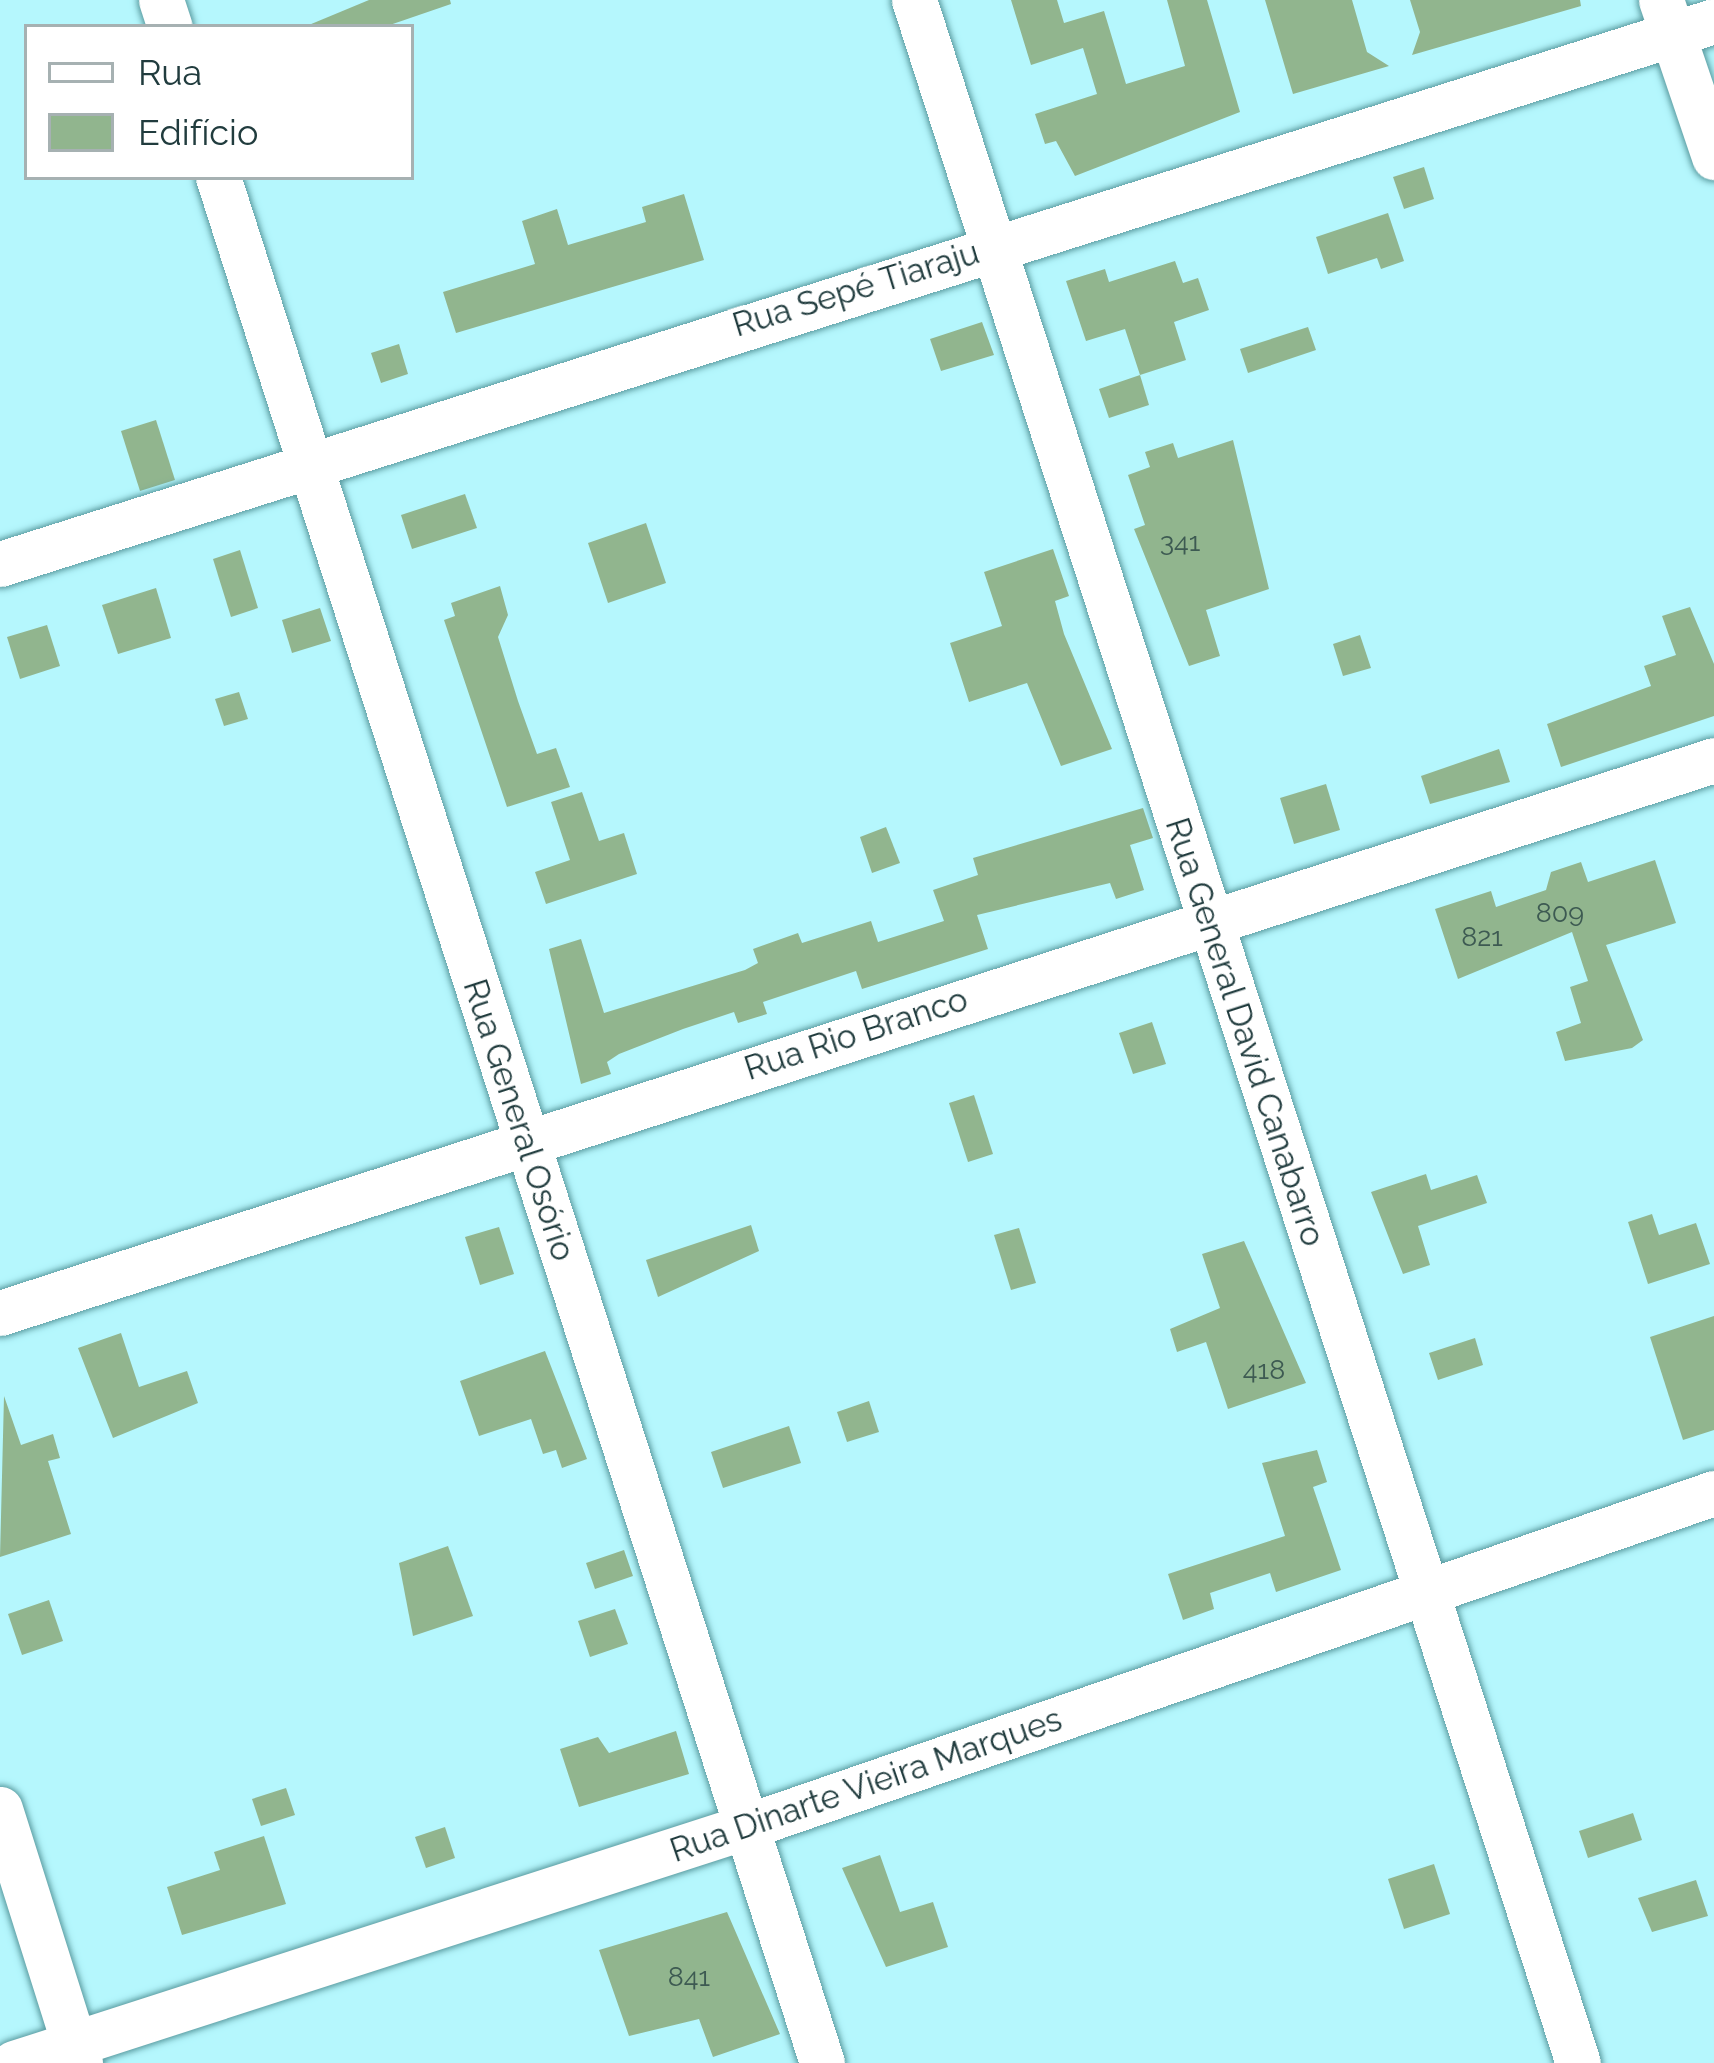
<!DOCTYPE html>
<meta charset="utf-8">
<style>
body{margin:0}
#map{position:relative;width:1714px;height:2063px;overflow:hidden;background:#b5f7fd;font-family:Raleway,sans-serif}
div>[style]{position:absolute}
.building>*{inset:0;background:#91b58e}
.roads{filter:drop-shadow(0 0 3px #5a9ba0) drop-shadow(0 0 3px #5a9ba0)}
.minor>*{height:45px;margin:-22.5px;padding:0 22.5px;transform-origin:22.5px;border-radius:22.5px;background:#fff}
span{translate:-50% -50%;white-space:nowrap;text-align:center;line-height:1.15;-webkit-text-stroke:9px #fff;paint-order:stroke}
.number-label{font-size:27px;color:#3d5a52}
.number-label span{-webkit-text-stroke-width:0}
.street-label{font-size:33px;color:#213c3e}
.legend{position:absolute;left:24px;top:24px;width:390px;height:156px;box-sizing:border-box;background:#fff;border:3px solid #a6b1b2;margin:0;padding:15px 21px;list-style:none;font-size:36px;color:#213c3e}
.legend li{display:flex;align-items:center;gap:24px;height:60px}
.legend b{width:60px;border:3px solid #a6b1b2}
</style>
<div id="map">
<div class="building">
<div style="clip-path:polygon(369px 0,450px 0,451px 4px,384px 27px,304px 27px)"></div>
<div style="clip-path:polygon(1011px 0,1057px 0,1064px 23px,1104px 11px,1126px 84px,1185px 66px,1167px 0,1207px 0,1240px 112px,1075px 176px,1056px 141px,1045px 144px,1035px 114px,1097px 94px,1083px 48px,1031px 65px)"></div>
<div style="clip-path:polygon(1265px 0,1352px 0,1367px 52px,1389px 66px,1293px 94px)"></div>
<div style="clip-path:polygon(1410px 0,1580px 0,1581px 6px,1412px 55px,1420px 32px)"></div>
<div style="clip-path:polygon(1424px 167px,1434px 199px,1404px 209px,1393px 177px)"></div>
<div style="clip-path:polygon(684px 194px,704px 260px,456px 333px,443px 292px,535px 264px,522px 221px,557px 209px,568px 245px,646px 222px,642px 207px)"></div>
<div style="clip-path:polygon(1388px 213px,1404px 261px,1381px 269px,1377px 258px,1328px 274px,1316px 237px)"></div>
<div style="clip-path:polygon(1175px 261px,1183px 283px,1198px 278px,1209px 310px,1174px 322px,1186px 360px,1140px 375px,1125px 329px,1086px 341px,1066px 281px,1105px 269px,1109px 282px)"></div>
<div style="clip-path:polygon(982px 322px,994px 355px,941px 371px,930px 339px)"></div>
<div style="clip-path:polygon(1308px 327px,1316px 350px,1248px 373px,1240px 349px)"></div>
<div style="clip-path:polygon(399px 344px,408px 374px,381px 383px,371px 353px)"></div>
<div style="clip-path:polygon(1140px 375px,1149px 405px,1109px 418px,1099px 389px)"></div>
<div style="clip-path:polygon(156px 420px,175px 480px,140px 491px,121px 431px)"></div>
<div style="clip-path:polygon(1233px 440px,1269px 589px,1206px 610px,1220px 656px,1189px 666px,1134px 529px,1145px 525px,1128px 475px,1150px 467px,1145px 452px,1173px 443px,1178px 458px)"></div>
<div style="clip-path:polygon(465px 494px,477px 528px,412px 549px,401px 515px)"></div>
<div style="clip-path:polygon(646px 523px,666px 583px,608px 603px,588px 543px)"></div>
<div style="clip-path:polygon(1053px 549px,1069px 596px,1055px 601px,1064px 634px,1112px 749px,1061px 766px,1027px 683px,969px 702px,950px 643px,1002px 626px,984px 572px)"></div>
<div style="clip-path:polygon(240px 550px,258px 608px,231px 617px,213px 559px)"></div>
<div style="clip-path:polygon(500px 586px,508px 615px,498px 637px,518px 701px,537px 754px,556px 748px,570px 787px,507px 807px,444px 620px,455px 616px,451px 603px)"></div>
<div style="clip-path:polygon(156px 588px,171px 638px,118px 654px,102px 605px)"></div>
<div style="clip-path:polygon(1690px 607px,1714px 664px,1714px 716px,1561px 767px,1547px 724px,1651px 686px,1644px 666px,1676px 655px,1662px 616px)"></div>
<div style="clip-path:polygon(320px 608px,331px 641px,292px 653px,282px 620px)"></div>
<div style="clip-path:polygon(47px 625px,60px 666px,20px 679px,7px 637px)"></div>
<div style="clip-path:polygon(1360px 635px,1371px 668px,1343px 676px,1333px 644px)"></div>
<div style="clip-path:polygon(239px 692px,248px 719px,224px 726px,215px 699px)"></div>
<div style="clip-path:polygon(1499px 749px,1510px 782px,1430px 804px,1421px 776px)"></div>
<div style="clip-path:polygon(1326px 784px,1340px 830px,1294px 844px,1280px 798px)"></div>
<div style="clip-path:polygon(582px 792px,599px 841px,624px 833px,637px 874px,546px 904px,535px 872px,570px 860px,551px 802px)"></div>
<div style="clip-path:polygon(1143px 808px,1153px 838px,1130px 845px,1144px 890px,1116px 899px,1110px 883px,977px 915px,988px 949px,862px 989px,856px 971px,763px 1002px,767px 1014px,738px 1023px,734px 1012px,683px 1029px,619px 1054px,607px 1062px,611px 1074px,581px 1084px,549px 949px,581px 939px,604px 1013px,745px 970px,758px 963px,753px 949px,798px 933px,802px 943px,871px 921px,878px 942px,944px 921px,933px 890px,978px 875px,973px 858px)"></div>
<div style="clip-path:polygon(886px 827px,900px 863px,872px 873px,860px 837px)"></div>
<div style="clip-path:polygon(1655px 860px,1676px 923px,1606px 945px,1643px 1040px,1632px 1048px,1565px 1061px,1556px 1032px,1581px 1023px,1570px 987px,1588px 981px,1572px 932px,1458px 979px,1435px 909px,1491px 891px,1496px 907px,1546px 890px,1551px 872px,1581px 862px,1588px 882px)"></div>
<div style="clip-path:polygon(1152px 1022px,1166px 1064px,1133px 1074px,1119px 1033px)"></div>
<div style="clip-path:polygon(974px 1095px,993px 1154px,968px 1162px,949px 1103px)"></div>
<div style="clip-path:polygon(1426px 1174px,1431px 1190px,1477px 1175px,1487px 1203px,1418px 1226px,1430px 1265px,1403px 1274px,1371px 1192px)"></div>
<div style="clip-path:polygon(1652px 1214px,1659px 1235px,1696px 1223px,1710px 1264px,1648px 1284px,1628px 1222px)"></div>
<div style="clip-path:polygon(751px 1225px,759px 1251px,658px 1297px,646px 1260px)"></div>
<div style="clip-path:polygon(499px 1227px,514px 1274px,480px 1285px,465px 1237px)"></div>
<div style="clip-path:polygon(1019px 1228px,1036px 1283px,1011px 1290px,994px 1235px)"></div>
<div style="clip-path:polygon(1244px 1241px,1306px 1383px,1228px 1409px,1206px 1342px,1177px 1352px,1170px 1329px,1220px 1308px,1202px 1254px)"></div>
<div style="clip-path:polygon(1714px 1316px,1714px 1430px,1683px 1440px,1650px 1337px)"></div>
<div style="clip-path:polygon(121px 1333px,139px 1387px,187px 1371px,198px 1403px,113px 1438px,78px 1348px)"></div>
<div style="clip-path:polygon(1475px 1338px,1483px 1365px,1438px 1380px,1429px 1353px)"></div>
<div style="clip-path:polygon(545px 1351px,587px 1459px,562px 1468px,556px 1450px,543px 1454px,531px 1419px,479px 1436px,460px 1381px)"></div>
<div style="clip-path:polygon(4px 1396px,21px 1445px,53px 1434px,60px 1458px,48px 1461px,71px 1534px,0 1557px)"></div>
<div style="clip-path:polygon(869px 1401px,879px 1432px,847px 1442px,837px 1412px)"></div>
<div style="clip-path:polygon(789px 1426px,801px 1463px,723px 1488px,711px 1452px)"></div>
<div style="clip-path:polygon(1317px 1450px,1327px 1482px,1313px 1487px,1341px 1570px,1276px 1592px,1270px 1573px,1210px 1593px,1214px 1609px,1183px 1620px,1168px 1574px,1285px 1536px,1262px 1463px)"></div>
<div style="clip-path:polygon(448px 1546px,473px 1616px,413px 1636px,399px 1563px)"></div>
<div style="clip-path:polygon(624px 1550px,633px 1576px,595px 1589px,586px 1563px)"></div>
<div style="clip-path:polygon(49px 1600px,63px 1641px,22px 1655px,8px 1614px)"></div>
<div style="clip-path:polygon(615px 1609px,628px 1644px,590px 1657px,578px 1621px)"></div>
<div style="clip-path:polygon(676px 1731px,689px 1774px,579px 1807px,560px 1749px,598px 1737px,609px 1753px)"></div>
<div style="clip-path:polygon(286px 1788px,295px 1815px,261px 1826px,252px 1799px)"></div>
<div style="clip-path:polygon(1633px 1813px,1642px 1840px,1588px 1858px,1579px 1831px)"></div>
<div style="clip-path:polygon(445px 1827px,455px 1858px,426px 1868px,415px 1837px)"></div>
<div style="clip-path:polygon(264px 1836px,286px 1904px,182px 1935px,167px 1887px,220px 1870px,214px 1852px)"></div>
<div style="clip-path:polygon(880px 1855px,900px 1912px,933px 1902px,948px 1947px,886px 1967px,842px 1868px)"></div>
<div style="clip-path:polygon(1434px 1864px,1450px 1914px,1404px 1929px,1388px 1879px)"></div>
<div style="clip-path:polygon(1696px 1880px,1708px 1916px,1652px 1932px,1638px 1898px)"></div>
<div style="clip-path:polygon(727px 1912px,780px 2034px,713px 2057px,699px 2019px,629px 2036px,599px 1950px)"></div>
</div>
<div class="roads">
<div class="minor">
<div style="left:161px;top:0;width:28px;rotate:72deg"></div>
<div style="left:914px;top:0;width:2167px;rotate:72.16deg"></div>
<div style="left:1661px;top:0;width:166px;rotate:71.3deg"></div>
<div style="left:218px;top:177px;width:1980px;rotate:72.24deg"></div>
<div style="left:0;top:564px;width:1798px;rotate:-17.58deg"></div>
<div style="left:0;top:1313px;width:1801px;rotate:-17.88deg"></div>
<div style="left:0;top:1809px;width:266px;rotate:72.5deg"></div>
<div style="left:14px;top:2063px;width:768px;rotate:-17.89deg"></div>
<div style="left:745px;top:1827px;width:1025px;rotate:-19.02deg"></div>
</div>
</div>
<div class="number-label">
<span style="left:1180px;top:542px">341</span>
<span style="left:1560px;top:913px">809</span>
<span style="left:1482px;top:937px">821</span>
<span style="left:1264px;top:1370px">418</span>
<span style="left:689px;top:1977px">841</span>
</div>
<div class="street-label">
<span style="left:856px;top:289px;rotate:-17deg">Rua Sepé Tiaraju</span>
<span style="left:1245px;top:1032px;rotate:72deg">Rua General David Canabarro</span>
<span style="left:856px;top:1034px;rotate:-18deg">Rua Rio Branco</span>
<span style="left:519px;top:1120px;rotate:72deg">Rua General Osório</span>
<span style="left:866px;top:1785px;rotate:-19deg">Rua Dinarte Vieira Marques</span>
</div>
<ul class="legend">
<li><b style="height:15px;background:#fff"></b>Rua</li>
<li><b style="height:33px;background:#91b58e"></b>Edifício</li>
</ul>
</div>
